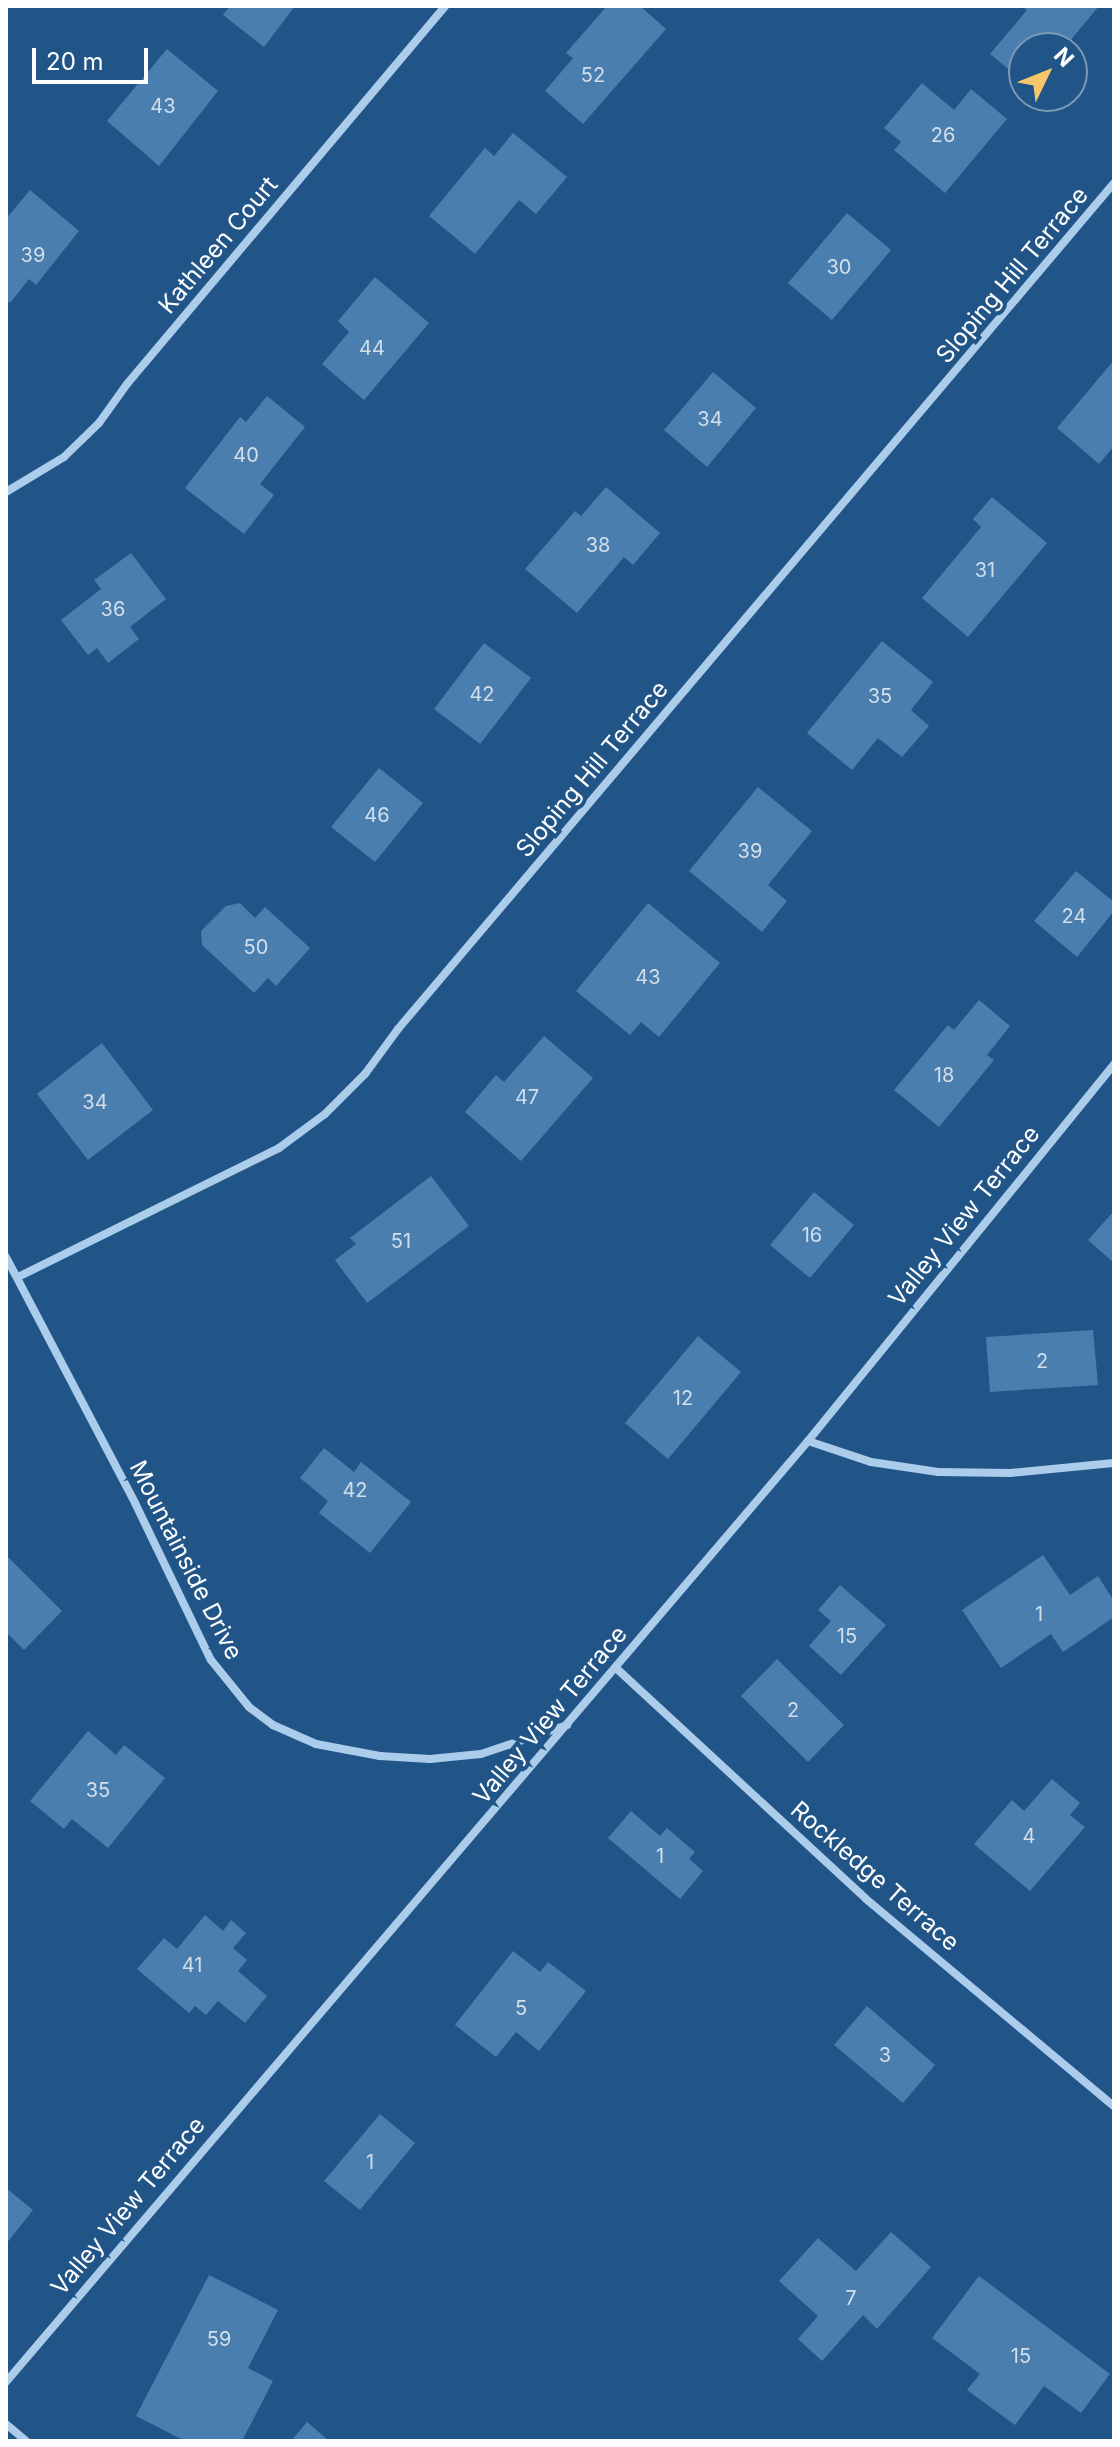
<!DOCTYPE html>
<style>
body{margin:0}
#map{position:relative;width:1120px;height:2447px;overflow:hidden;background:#215587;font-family:Inter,sans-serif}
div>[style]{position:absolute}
.building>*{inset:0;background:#4a7eaf}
.minor>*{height:8px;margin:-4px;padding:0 4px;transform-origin:4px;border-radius:4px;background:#abccea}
span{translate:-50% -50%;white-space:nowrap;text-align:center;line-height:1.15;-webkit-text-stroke:8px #215587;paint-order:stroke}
.number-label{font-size:20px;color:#d2dfeb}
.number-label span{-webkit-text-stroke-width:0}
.street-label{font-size:24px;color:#fff}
.frame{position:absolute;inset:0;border:8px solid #fff;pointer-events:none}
.north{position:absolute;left:1008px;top:32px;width:80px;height:80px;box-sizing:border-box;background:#215587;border:2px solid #7a99b7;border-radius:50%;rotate:47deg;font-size:22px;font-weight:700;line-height:32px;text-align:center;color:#fff}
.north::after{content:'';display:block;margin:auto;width:28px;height:36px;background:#f6c56c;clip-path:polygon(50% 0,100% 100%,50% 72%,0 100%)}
.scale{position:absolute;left:32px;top:48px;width:116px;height:36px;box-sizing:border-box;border:4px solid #fff;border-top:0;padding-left:10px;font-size:24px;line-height:28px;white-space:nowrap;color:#fff;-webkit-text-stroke:6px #215587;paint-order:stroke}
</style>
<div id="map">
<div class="building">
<div style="clip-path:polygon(230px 6px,295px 6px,264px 47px,223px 15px)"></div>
<div style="clip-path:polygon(607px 6px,640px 6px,666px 29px,583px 124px,545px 91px,573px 58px,566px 53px)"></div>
<div style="clip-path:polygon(1022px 6px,1099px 6px,1064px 48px,1024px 48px,1024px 82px,990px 54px,1027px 10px)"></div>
<div style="clip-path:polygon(167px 49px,218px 91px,159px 166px,107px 121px)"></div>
<div style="clip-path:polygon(922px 83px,954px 110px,971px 89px,1007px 119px,945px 193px,894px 150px,901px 142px,884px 128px)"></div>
<div style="clip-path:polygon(513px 133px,567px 177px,536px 214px,519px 200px,475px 254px,429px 216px,485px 148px,494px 156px)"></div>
<div style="clip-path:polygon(30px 190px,79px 231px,36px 285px,29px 279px,10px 303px,6px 299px,6px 219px)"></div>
<div style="clip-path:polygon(847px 213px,891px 250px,832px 320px,788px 283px)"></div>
<div style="clip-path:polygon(375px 277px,429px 323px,364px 400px,322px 364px,349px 332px,338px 321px)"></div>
<div style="clip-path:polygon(1114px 360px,1114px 446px,1099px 464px,1057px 428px)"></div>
<div style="clip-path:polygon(713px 372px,756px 408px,707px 467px,664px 430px)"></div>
<div style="clip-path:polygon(267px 396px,305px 427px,260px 484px,274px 495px,244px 534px,185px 488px,240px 417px,246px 422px)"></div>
<div style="clip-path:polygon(606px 487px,660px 533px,633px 565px,624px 557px,577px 613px,525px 569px,575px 511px,581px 516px)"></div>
<div style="clip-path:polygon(992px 497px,1047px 543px,968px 637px,922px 598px,981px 527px,973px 519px)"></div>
<div style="clip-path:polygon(131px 553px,166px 599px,130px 627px,139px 639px,108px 663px,97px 648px,88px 655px,61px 620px,101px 589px,94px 580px)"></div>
<div style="clip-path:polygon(882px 641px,933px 682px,911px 710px,929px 726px,902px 757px,878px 738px,852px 770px,807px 733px)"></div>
<div style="clip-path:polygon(484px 643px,531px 678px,480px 744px,434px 709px)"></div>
<div style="clip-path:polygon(379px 768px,423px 803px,375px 862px,331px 827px)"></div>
<div style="clip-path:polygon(758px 787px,812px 831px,768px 885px,787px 901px,762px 932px,689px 871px)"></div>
<div style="clip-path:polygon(1076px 871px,1114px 902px,1114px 911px,1077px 957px,1034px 921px)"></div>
<div style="clip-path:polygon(240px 903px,255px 918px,265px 907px,310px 948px,276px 986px,268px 978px,254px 993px,202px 945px,201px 931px,226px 906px)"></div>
<div style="clip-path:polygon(648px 903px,720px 963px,659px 1037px,641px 1022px,630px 1035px,576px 991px)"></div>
<div style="clip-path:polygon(979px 1000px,1010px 1026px,987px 1055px,994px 1060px,939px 1127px,894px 1090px,948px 1025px,954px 1030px)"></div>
<div style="clip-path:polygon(544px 1036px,593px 1078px,521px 1161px,465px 1112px,496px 1075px,504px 1082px)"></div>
<div style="clip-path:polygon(102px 1043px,153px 1110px,88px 1160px,37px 1094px)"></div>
<div style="clip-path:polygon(431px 1176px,469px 1226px,367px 1303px,335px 1260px,356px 1244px,350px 1238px)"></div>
<div style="clip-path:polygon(814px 1192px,854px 1225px,810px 1278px,770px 1245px)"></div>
<div style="clip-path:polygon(1114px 1211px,1114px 1263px,1088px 1240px)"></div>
<div style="clip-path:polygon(1093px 1330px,1098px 1385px,990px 1392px,986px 1337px)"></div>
<div style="clip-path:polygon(698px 1336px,741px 1372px,668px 1459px,625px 1423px)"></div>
<div style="clip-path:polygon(324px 1448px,354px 1472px,361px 1462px,411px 1502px,370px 1553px,319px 1513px,328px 1501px,300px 1478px)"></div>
<div style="clip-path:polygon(6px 1555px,62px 1611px,24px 1650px,6px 1632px)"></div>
<div style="clip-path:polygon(1043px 1555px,1070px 1595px,1098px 1576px,1114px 1601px,1114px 1617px,1063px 1652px,1051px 1634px,1001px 1668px,962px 1610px)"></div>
<div style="clip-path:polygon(840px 1585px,886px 1625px,841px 1675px,809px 1646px,831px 1621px,818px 1610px)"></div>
<div style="clip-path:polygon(777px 1659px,844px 1725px,808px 1762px,741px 1696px)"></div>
<div style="clip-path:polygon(88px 1731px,116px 1755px,124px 1745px,165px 1778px,108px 1848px,72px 1819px,64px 1829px,30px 1801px)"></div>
<div style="clip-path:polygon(1052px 1779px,1080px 1803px,1070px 1815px,1085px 1827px,1030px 1891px,974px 1844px,1012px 1800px,1024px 1811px)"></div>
<div style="clip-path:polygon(631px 1811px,660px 1836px,667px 1828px,695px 1852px,689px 1859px,703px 1871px,680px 1899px,608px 1838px)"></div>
<div style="clip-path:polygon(205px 1915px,223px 1931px,231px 1920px,246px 1933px,233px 1948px,247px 1960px,238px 1971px,267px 1996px,245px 2023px,218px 2001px,206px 2015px,195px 2006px,189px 2013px,137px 1969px,164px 1938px,177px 1949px)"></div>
<div style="clip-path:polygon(513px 1951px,540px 1972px,548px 1962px,586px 1991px,539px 2051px,516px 2032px,496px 2057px,455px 2025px)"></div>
<div style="clip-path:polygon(867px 2006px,935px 2065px,903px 2103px,834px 2045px)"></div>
<div style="clip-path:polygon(380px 2114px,415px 2143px,360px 2210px,324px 2181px)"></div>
<div style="clip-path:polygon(6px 2188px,33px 2210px,6px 2244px)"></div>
<div style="clip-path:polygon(891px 2232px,931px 2267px,877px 2329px,863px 2315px,822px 2361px,798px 2339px,818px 2316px,779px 2281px,818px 2238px,856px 2271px)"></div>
<div style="clip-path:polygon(209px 2275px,278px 2310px,248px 2368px,273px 2381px,242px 2441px,185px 2441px,136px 2416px)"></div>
<div style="clip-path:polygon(979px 2276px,1110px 2374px,1081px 2413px,1044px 2386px,1015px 2425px,967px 2390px,980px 2374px,932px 2338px)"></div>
<div style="clip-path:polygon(307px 2422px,329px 2441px,291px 2441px)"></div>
</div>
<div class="minor">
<div style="left:6px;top:492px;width:68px;rotate:-31.1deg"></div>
<div style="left:64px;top:457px;width:49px;rotate:-44.2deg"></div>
<div style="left:99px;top:423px;width:48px;rotate:-54.3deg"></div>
<div style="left:127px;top:384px;width:494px;rotate:-49.9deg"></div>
<div style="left:6px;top:1257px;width:278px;rotate:62.3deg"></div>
<div style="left:135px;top:1503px;width:174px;rotate:64.2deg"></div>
<div style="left:211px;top:1660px;width:60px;rotate:51deg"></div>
<div style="left:249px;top:1707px;width:30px;rotate:37deg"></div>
<div style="left:273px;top:1725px;width:47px;rotate:23.8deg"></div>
<div style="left:316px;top:1744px;width:65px;rotate:10.6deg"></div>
<div style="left:380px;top:1756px;width:50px;rotate:3.4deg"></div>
<div style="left:430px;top:1759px;width:51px;rotate:-5.6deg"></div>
<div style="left:481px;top:1754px;width:91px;rotate:-18.6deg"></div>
<div style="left:18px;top:1277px;width:291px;rotate:-26.3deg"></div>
<div style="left:279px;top:1148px;width:57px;rotate:-36.5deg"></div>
<div style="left:325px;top:1114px;width:57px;rotate:-45deg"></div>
<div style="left:365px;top:1074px;width:56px;rotate:-53.7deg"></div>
<div style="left:398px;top:1029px;width:1108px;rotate:-49.76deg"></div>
<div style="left:808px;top:1441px;width:66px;rotate:18.4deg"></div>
<div style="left:871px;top:1462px;width:68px;rotate:8.5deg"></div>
<div style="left:938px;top:1472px;width:72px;rotate:0.8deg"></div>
<div style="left:1010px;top:1473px;width:104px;rotate:-5.5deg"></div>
<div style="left:616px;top:1668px;width:340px;rotate:42.7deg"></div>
<div style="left:866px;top:1899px;width:323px;rotate:39.9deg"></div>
<div style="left:6px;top:2382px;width:1236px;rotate:-49.56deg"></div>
<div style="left:808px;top:1441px;width:486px;rotate:-50.9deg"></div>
<div style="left:6px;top:2424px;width:26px;rotate:40deg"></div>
</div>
<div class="number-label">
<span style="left:593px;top:75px">52</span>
<span style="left:163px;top:106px">43</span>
<span style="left:943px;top:135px">26</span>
<span style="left:33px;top:255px">39</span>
<span style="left:839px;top:267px">30</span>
<span style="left:372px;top:348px">44</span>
<span style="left:710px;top:419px">34</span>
<span style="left:246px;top:455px">40</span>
<span style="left:598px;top:545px">38</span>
<span style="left:985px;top:570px">31</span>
<span style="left:113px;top:609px">36</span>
<span style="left:482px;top:694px">42</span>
<span style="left:880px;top:696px">35</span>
<span style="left:377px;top:815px">46</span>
<span style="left:750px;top:851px">39</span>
<span style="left:1074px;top:916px">24</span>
<span style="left:256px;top:947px">50</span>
<span style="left:648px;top:977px">43</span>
<span style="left:944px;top:1075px">18</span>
<span style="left:527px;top:1097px">47</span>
<span style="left:95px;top:1102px">34</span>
<span style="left:812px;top:1235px">16</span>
<span style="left:401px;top:1241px">51</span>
<span style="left:1042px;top:1361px">2</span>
<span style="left:683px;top:1398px">12</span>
<span style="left:355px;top:1490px">42</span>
<span style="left:1039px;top:1614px">1</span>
<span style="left:847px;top:1636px">15</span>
<span style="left:793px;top:1710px">2</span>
<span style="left:98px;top:1790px">35</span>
<span style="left:1029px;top:1836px">4</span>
<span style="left:660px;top:1856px">1</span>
<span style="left:192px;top:1965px">41</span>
<span style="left:521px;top:2008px">5</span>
<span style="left:885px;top:2055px">3</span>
<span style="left:370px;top:2162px">1</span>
<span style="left:851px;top:2298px">7</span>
<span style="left:219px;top:2339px">59</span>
<span style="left:1021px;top:2356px">15</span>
</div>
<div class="street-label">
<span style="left:218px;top:245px;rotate:-50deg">Kathleen Court</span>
<span style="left:1012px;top:275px;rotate:-50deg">Sloping Hill Terrace</span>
<span style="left:592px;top:769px;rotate:-50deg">Sloping Hill Terrace</span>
<span style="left:964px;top:1216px;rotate:-51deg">Valley View Terrace</span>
<span style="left:186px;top:1560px;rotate:63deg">Mountainside Drive</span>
<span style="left:550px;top:1715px;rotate:-50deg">Valley View Terrace</span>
<span style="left:875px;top:1876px;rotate:41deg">Rockledge Terrace</span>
<span style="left:128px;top:2206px;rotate:-50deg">Valley View Terrace</span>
</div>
<div class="frame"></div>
<div class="north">N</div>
<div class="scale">20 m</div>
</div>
